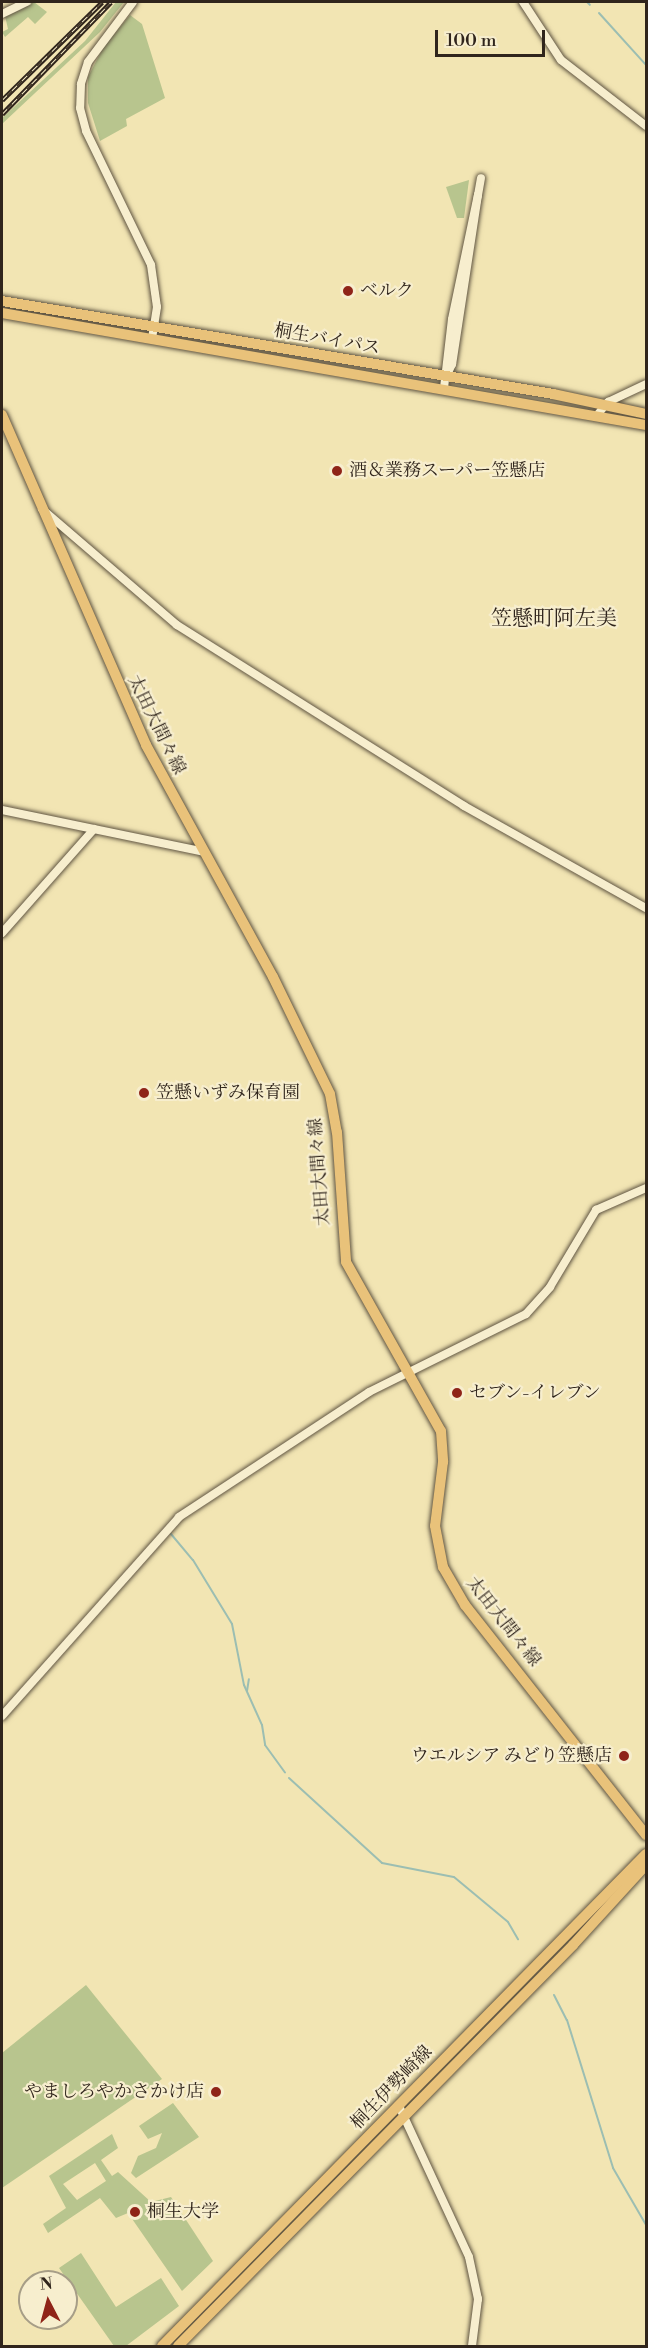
<!DOCTYPE html>
<meta charset="utf-8">
<style>
body{margin:0}
#map{position:relative;width:648px;height:2348px;overflow:hidden;background:#f2e5b3;font-family:"Libre Bodoni","Noto Serif JP",serif}
div>[style]{position:absolute}
.green>*{inset:0;background:#b8c58e}
.stream>*{height:2px;margin:-1px;padding:0 1px;transform-origin:1px;border-radius:1px;background:#9cbeb2}
.roads{filter:drop-shadow(0 0 2px #605542) drop-shadow(0 0 2px #605542)}
.tertiary>*{height:8px;margin:-4px;padding:0 4px;transform-origin:4px;border-radius:4px;background:#f7eece}
.primary>*{height:10px;margin:-5px;padding:0 5px;transform-origin:5px;border-radius:5px;background:#e9c27a}
.trunk>*{height:10px;margin:-5px;padding:0 5px;transform-origin:5px;border-radius:5px;background:#e9c27a}
.rail>*{height:4.5px;margin-top:-2.25px;transform-origin:0;background:repeating-linear-gradient(90deg,#f7eece 0 7px,#30251c 0 14px);box-sizing:border-box;border-block:2px solid #30251c}
.dots>*{width:16px;height:16px;translate:-50% -50%;box-sizing:border-box;border:3px solid #f7eece;border-radius:50%}
span{translate:-50% -50%;white-space:nowrap;text-align:center;line-height:1.15;-webkit-text-stroke:4.5px #f7eece;paint-order:stroke}
.poi-label{font-size:18px;color:#30251c}
.left{translate:0 -50%;text-align:left}
.right{translate:-100% -50%;text-align:right}
.street-label{font-size:18px;color:#30251c}
.quarter-label{font-size:21px;color:#30251c}
.frame{position:absolute;inset:0;border:3px solid #30251c;pointer-events:none}
.north{position:absolute;left:18px;top:2270px;width:60px;height:60px;box-sizing:border-box;background:#f7eece;border:2px solid #a79e87;border-radius:50%;rotate:354deg;font-size:16px;font-weight:700;line-height:24px;text-align:center;color:#30251c}
.north::after{content:'';display:block;margin:auto;width:21px;height:27px;background:#8f2418;clip-path:polygon(50% 0,100% 100%,50% 72%,0 100%)}
.scale{position:absolute;left:435px;top:30px;width:110px;height:27px;box-sizing:border-box;border:3px solid #30251c;border-top:0;padding-left:8px;font-size:18px;line-height:21px;white-space:nowrap;color:#30251c;-webkit-text-stroke:4px #f7eece;paint-order:stroke}
</style>
<div id="map">
<div class="green">
<div style="clip-path:polygon(34px 2px,47px 12px,35px 24px,28px 17px,5px 37px,2px 32px,8px 29px,5px 16px)"></div>
<div style="clip-path:polygon(116px 2px,124px 2px,100px 32px,2px 124px,2px 118px,85px 41px)"></div>
<div style="clip-path:polygon(130px 15px,142px 24px,165px 98px,126px 119px,127px 126px,100px 141px,88px 103px,88px 77px,103px 48px)"></div>
<div style="clip-path:polygon(469px 180px,464px 218px,457px 218px,446px 187px)"></div>
<div style="clip-path:polygon(86px 1985px,162px 2079px,2px 2188px,2px 2053px)"></div>
<div style="clip-path:polygon(173px 2103px,199px 2137px,136px 2178px,131px 2173px,138px 2156px,156px 2148px,162px 2133px,148px 2139px,139px 2126px)"></div>
<div style="clip-path:polygon(evenodd,112px 2134px,118px 2148px,101px 2160px,112px 2176px,118px 2172px,151px 2202px,171px 2197px,213px 2261px,182px 2291px,128px 2213px,116px 2218px,100px 2198px,48px 2233px,43px 2224px,66px 2208px,49px 2176px,112px 2134px,95px 2163px,106px 2181px,77px 2200px,63px 2184px,95px 2163px)"></div>
<div style="clip-path:polygon(81px 2253px,116px 2307px,161px 2278px,179px 2306px,126px 2346px,114px 2346px,59px 2268px)"></div>
</div>
<div class="stream">
<div style="left:587px;top:2px;width:4px;rotate:45deg"></div>
<div style="left:599px;top:13px;width:70px;rotate:47.9deg"></div>
<div style="left:171px;top:1534px;width:34px;rotate:50deg"></div>
<div style="left:193px;top:1560px;width:75px;rotate:58.6deg"></div>
<div style="left:232px;top:1624px;width:62px;rotate:78.9deg"></div>
<div style="left:244px;top:1685px;width:44px;rotate:65.8deg"></div>
<div style="left:262px;top:1725px;width:20px;rotate:81deg"></div>
<div style="left:265px;top:1745px;width:34px;rotate:54deg"></div>
<div style="left:247px;top:1691px;width:12px;rotate:-81deg"></div>
<div style="left:289px;top:1778px;width:126px;rotate:42.4deg"></div>
<div style="left:382px;top:1863px;width:73px;rotate:11deg"></div>
<div style="left:454px;top:1877px;width:70px;rotate:39.8deg"></div>
<div style="left:508px;top:1922px;width:20px;rotate:60deg"></div>
<div style="left:554px;top:1995px;width:28px;rotate:63deg"></div>
<div style="left:567px;top:2020px;width:155px;rotate:72.7deg"></div>
<div style="left:613px;top:2168px;width:66px;rotate:59.9deg"></div>
</div>
<div class="roads">
<div class="tertiary">
<div style="left:133px;top:2px;width:75px;rotate:126.9deg"></div>
<div style="left:88px;top:62px;width:23px;rotate:108deg"></div>
<div style="left:81px;top:84px;width:24px;rotate:92deg"></div>
<div style="left:80px;top:108px;width:24px;rotate:75deg"></div>
<div style="left:86px;top:131px;width:149px;rotate:64.1deg"></div>
<div style="left:151px;top:265px;width:42px;rotate:81.9deg"></div>
<div style="left:157px;top:307px;width:32px;rotate:99deg"></div>
<div style="left:523px;top:2px;width:69px;rotate:56.8deg"></div>
<div style="left:561px;top:60px;width:108px;rotate:37.8deg"></div>
<div style="left:2px;top:14px;width:28px;rotate:-26deg"></div>
<div style="left:478px;top:195px;width:17px;rotate:-80deg"></div>
<div style="left:444px;top:388px;width:69px;rotate:-83.4deg"></div>
<div style="left:452px;top:319px;width:127px;rotate:-78.2deg"></div>
<div style="left:478px;top:195px;width:171px;rotate:98.7deg"></div>
<div style="left:452px;top:364px;width:14px;rotate:115deg"></div>
<div style="left:598px;top:414px;width:16px;rotate:-50deg"></div>
<div style="left:608px;top:402px;width:42px;rotate:-25.3deg"></div>
<div style="left:42px;top:509px;width:178px;rotate:40.7deg"></div>
<div style="left:177px;top:625px;width:339px;rotate:32.2deg"></div>
<div style="left:464px;top:806px;width:209px;rotate:29.3deg"></div>
<div style="left:2px;top:810px;width:206px;rotate:11.7deg"></div>
<div style="left:2px;top:933px;width:139px;rotate:-48.5deg"></div>
<div style="left:2px;top:1716px;width:266px;rotate:-48.3deg"></div>
<div style="left:179px;top:1517px;width:227px;rotate:-33.3deg"></div>
<div style="left:369px;top:1392px;width:175px;rotate:-26.4deg"></div>
<div style="left:526px;top:1314px;width:36px;rotate:-48deg"></div>
<div style="left:550px;top:1287px;width:90px;rotate:-59.1deg"></div>
<div style="left:596px;top:1210px;width:55px;rotate:-23.7deg"></div>
<div style="left:399px;top:2106px;width:166px;rotate:65.1deg"></div>
<div style="left:469px;top:2257px;width:43px;rotate:77.9deg"></div>
<div style="left:478px;top:2299px;width:47px;rotate:97.3deg"></div>
</div>
<div class="primary">
<div style="left:2px;top:415px;width:360px;rotate:66.4deg"></div>
<div style="left:146px;top:745px;width:264px;rotate:61.3deg"></div>
<div style="left:273px;top:977px;width:130px;rotate:64deg"></div>
<div style="left:330px;top:1094px;width:39px;rotate:80deg"></div>
<div style="left:337px;top:1132px;width:130px;rotate:86deg"></div>
<div style="left:346px;top:1262px;width:194px;rotate:60.7deg"></div>
<div style="left:441px;top:1431px;width:31px;rotate:86deg"></div>
<div style="left:443px;top:1462px;width:64px;rotate:97.1deg"></div>
<div style="left:435px;top:1526px;width:42px;rotate:79deg"></div>
<div style="left:443px;top:1567px;width:44px;rotate:59.9deg"></div>
<div style="left:465px;top:1605px;width:293px;rotate:51.8deg"></div>
<div style="left:162px;top:2346px;width:690px;rotate:-45.47deg"></div>
<div style="left:178px;top:2346px;width:563px;rotate:-45.43deg"></div>
<div style="left:573px;top:1945px;width:108px;rotate:-47.6deg"></div>
</div>
<div class="trunk">
<div style="left:2px;top:301px;width:559px;rotate:9.58deg"></div>
<div style="left:553px;top:394px;width:95px;rotate:12.1deg"></div>
<div style="left:2px;top:313px;width:654px;rotate:9.87deg"></div>
</div>
</div>
<div class="rail">
<div style="left:2px;top:100px;width:140px;rotate:-44.4deg"></div>
<div style="left:2px;top:114px;width:156px;rotate:-45.8deg"></div>
</div>
<div class="dots">
<div style="left:348px;top:291px;background:#8f2418"></div>
<div style="left:337px;top:471px;background:#8f2418"></div>
<div style="left:144px;top:1093px;background:#8f2418"></div>
<div style="left:457px;top:1393px;background:#8f2418"></div>
<div style="left:624px;top:1756px;background:#8f2418"></div>
<div style="left:216px;top:2092px;background:#8f2418"></div>
<div style="left:135px;top:2212px;background:#8f2418"></div>
</div>
<div class="poi-label">
<span class="left" style="left:360px;top:291px">ベルク</span>
<span class="left" style="left:349px;top:471px">酒＆業務スーパー笠懸店</span>
<span class="left" style="left:156px;top:1093px">笠懸いずみ保育園</span>
<span class="left" style="left:469px;top:1393px">セブン-イレブン</span>
<span class="right" style="left:612px;top:1756px">ウエルシア みどり笠懸店</span>
<span class="right" style="left:204px;top:2092px">やましろやかさかけ店</span>
<span class="left" style="left:147px;top:2212px">桐生大学</span>
</div>
<div class="street-label">
<span style="left:327px;top:340px;rotate:10deg">桐生バイパス</span>
<span style="left:156px;top:725px;rotate:64deg">太田大間々線</span>
<span style="left:320px;top:1172px;rotate:-94deg">太田大間々線</span>
<span style="left:503px;top:1622px;rotate:52deg">太田大間々線</span>
<span style="left:392px;top:2088px;rotate:-46deg">桐生伊勢崎線</span>
</div>
<div class="quarter-label">
<span style="left:554px;top:619px">笠懸町阿左美</span>
</div>
<div class="frame"></div>
<div class="north">N</div>
<div class="scale">100 m</div>
</div>
